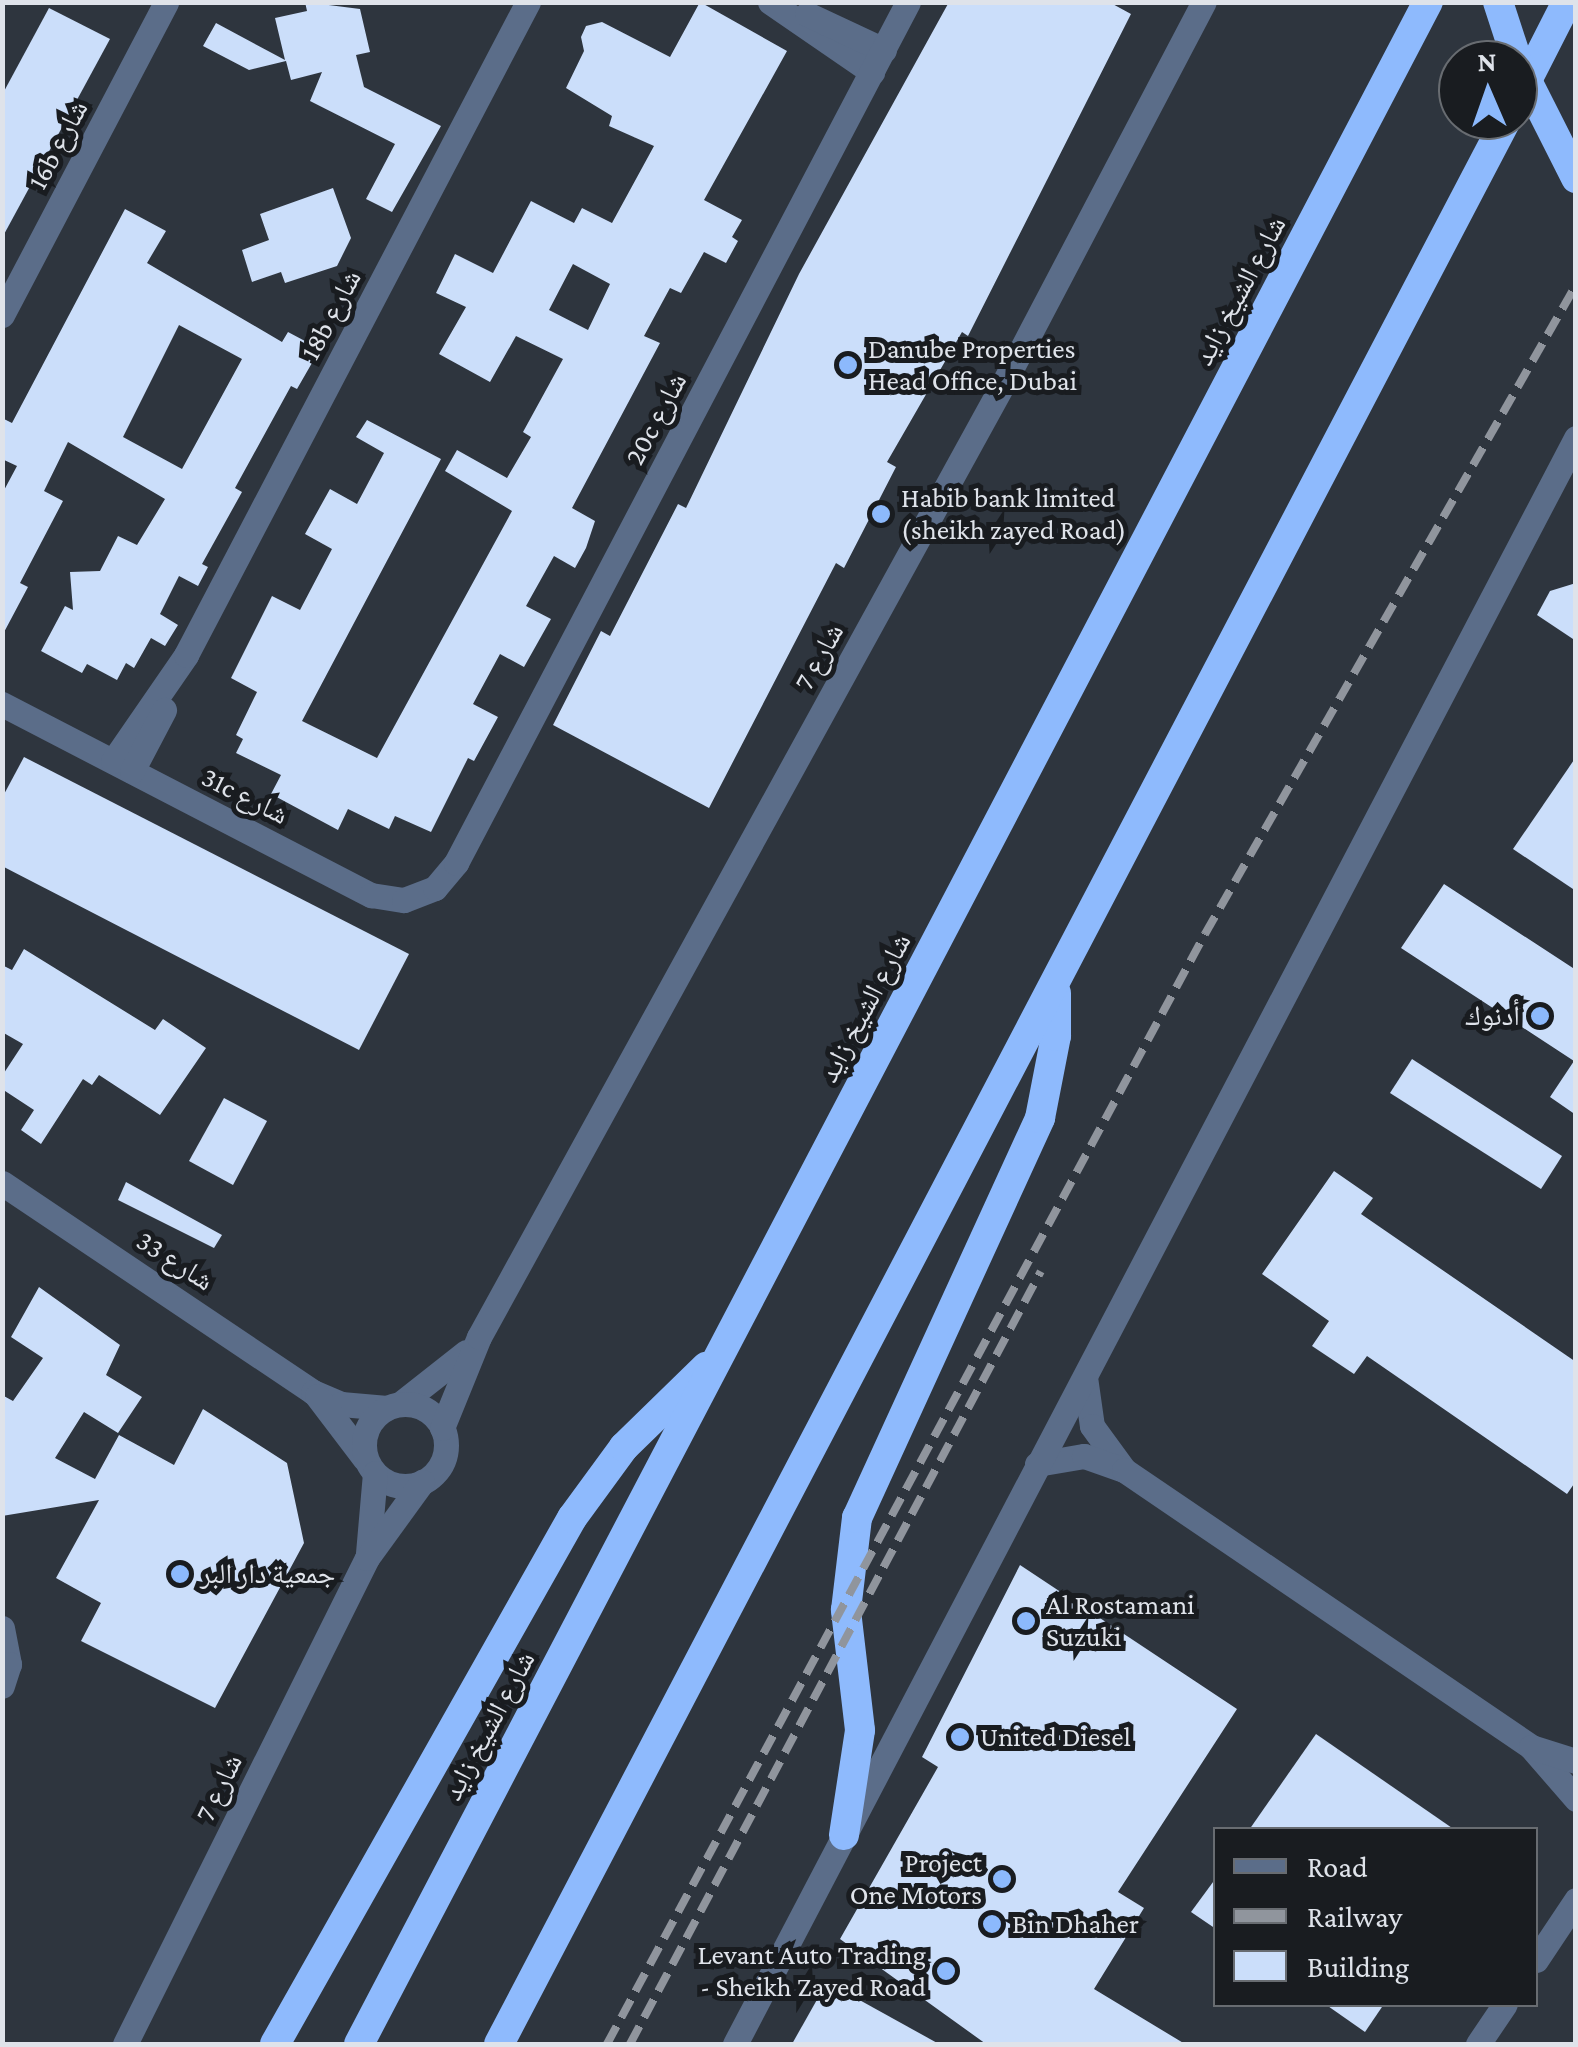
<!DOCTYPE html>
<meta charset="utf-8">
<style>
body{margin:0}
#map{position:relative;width:1578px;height:2047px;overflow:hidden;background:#2e353e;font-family:"Crimson Pro","Noto Naskh Arabic",serif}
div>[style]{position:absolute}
.building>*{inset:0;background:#cbdefa}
.minor>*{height:25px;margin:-12.5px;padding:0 12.5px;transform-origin:12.5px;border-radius:12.5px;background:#5b6d89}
.minor>.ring{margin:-12.5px;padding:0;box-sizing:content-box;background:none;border:25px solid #5b6d89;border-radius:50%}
.highway>*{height:30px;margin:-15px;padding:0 15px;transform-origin:15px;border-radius:15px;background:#8ebafd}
.rail>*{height:8px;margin-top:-4px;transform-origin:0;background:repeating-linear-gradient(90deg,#90959d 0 20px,transparent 0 30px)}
.highway-bridge>*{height:30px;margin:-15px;padding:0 15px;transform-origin:15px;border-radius:15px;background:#8ebafd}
.dots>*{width:28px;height:28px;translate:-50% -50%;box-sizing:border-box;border:5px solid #191c20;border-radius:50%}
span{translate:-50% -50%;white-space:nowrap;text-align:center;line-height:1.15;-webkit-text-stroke:10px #191c20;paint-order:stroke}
.street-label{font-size:28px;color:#dfe3ea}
.poi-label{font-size:28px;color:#dfe3ea}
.left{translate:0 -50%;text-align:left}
.right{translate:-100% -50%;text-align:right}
.frame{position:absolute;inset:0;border:5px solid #dfe3ea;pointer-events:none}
.legend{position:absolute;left:1213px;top:1827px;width:325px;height:180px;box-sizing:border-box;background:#191c20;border:2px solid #686c71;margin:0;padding:12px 18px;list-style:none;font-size:30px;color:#dfe3ea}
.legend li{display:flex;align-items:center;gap:20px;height:50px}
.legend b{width:50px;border:2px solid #686c71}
.north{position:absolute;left:1438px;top:40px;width:100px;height:100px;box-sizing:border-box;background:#191c20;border:2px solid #686c71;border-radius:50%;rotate:358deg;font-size:28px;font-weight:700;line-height:40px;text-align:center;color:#dfe3ea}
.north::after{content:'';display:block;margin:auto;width:35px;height:45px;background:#8cb9fc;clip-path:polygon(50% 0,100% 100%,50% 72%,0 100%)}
</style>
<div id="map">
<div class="building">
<div style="clip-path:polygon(305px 2px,360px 9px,370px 52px,356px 55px,364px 87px,441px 126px,392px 212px,366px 199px,395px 144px,310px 101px,322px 72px,291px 80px,286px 61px,249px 70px,203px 46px,216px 23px,285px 60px,275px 18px,307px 11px)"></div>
<div style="clip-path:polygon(evenodd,700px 2px,787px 51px,704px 200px,742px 220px,732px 237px,738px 241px,726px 263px,704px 252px,681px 293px,670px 288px,644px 336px,660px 343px,572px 508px,595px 521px,586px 548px,575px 568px,554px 556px,526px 606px,551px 619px,524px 667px,500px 654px,473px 704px,498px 717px,474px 761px,468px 758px,431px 832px,395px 816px,389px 829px,348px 809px,338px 830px,271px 794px,281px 775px,236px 753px,243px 739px,236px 735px,257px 692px,231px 678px,272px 596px,300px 610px,332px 549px,305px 534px,330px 489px,357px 504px,384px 453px,356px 437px,367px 420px,441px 459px,302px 721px,377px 758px,512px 511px,445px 471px,457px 450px,507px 478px,531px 437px,523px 432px,563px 359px,516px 336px,490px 382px,439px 354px,466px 307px,436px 293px,455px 254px,493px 273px,531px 201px,574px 223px,582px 208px,612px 223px,654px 146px,609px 126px,612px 116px,566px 88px,584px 51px,581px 37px,586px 26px,602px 22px,670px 57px,700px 2px,573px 264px,610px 284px,588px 330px,549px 310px,573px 264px)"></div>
<div style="clip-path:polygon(949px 2px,1109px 2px,1131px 14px,968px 336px,962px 332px,887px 462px,896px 467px,844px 568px,836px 563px,709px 808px,553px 725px,601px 631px,610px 636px,678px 504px,686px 508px,799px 274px)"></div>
<div style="clip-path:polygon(49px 8px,110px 39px,2px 238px,2px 95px)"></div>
<div style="clip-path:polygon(333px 188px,351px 238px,337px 266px,285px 283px,281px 272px,252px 282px,242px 250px,269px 240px,260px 214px)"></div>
<div style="clip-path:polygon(evenodd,125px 209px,166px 231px,147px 263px,282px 342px,288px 332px,320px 349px,297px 389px,291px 386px,235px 488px,242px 492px,202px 564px,208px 567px,198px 586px,179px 576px,160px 614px,178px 625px,165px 646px,151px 638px,134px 668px,126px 663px,117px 680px,87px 664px,82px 673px,41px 651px,65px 606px,73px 610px,70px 572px,100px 571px,118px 536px,137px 545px,165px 499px,68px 442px,44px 491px,63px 501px,20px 583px,28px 587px,2px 636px,2px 494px,17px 466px,2px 459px,2px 418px,12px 423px,125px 209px,179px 325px,242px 359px,182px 469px,123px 437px,179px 325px)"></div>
<div style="clip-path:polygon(1576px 583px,1576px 641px,1537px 615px,1550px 591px)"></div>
<div style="clip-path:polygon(24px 757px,409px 954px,359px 1050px,2px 866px,2px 798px)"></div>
<div style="clip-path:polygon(1576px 757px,1576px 891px,1513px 849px)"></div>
<div style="clip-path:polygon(1444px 884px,1576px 970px,1576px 1115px,1550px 1097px,1574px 1061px,1401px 948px)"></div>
<div style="clip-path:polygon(24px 949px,155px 1030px,163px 1019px,206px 1048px,160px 1115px,99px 1075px,92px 1085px,83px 1079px,41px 1144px,21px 1130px,34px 1110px,2px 1089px,2px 1076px,23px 1044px,2px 1032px,2px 965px,12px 970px)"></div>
<div style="clip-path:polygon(1412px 1059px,1562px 1156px,1541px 1189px,1390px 1093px)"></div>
<div style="clip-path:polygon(224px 1098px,267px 1121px,233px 1185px,189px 1161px)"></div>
<div style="clip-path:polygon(1334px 1171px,1373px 1198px,1361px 1214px,1576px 1362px,1576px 1481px,1567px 1494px,1367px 1356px,1354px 1374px,1312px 1346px,1329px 1321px,1262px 1274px)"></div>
<div style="clip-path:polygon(126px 1182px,222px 1235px,214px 1248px,118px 1200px)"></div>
<div style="clip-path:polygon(39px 1287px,120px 1345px,106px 1375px,142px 1397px,118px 1433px,84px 1412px,55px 1458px,95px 1479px,119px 1435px,174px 1465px,203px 1409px,287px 1463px,304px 1543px,215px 1708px,81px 1641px,101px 1603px,56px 1578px,99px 1500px,2px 1516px,2px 1395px,13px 1401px,43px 1358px,11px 1337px)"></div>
<div style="clip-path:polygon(1020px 1565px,1237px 1709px,1118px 1892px,1144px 1908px,1094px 1989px,1185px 2044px,986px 2044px,840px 1939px,938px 1767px,922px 1757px)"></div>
<div style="clip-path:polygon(1316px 1734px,1455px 1830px,1249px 1830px)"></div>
<div style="clip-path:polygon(1216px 1878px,1216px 1929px,1191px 1912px)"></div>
<div style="clip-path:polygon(827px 1982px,939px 2044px,792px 2044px)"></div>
<div style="clip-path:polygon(1325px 2004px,1384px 2004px,1365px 2032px)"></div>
</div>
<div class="minor">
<div style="left:770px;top:2px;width:124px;rotate:34.5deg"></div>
<div style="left:807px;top:14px;width:85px;rotate:25.1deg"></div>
<div style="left:2px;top:315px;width:353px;rotate:-62.3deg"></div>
<div style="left:2px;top:704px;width:416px;rotate:27.4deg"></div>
<div style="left:371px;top:895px;width:33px;rotate:9deg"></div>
<div style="left:404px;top:900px;width:33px;rotate:-21deg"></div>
<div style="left:435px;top:888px;width:33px;rotate:-50deg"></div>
<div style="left:456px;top:863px;width:972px;rotate:-62.3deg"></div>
<div style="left:113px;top:761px;width:129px;rotate:-55.4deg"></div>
<div style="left:186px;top:655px;width:737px;rotate:-62.36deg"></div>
<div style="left:132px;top:771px;width:69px;rotate:-62.3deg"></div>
<div style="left:2px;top:1183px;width:375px;rotate:33.9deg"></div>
<div style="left:313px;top:1392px;width:30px;rotate:23deg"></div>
<div style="left:341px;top:1404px;width:46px;rotate:5deg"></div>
<div style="left:1085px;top:1377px;width:49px;rotate:81.9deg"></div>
<div style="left:1092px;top:1426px;width:54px;rotate:54deg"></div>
<div style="left:317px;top:1396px;width:79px;rotate:52.7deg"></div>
<div style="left:400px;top:1404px;width:84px;rotate:-38.2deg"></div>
<div class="ring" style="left:364px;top:1404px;width:57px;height:57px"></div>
<div style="left:442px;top:1428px;width:98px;rotate:-67.9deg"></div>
<div style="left:479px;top:1337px;width:1100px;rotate:-61.2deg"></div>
<div style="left:1009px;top:373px;width:419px;rotate:-62.3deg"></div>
<div style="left:1037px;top:1464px;width:48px;rotate:-9.7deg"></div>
<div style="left:1084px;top:1456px;width:42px;rotate:19.3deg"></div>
<div style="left:1124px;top:1470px;width:492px;rotate:34.2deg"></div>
<div style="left:1531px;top:1747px;width:69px;rotate:49.1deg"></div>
<div style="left:368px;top:1553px;width:80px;rotate:-85deg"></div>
<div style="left:2px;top:1628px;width:37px;rotate:79deg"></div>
<div style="left:9px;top:1664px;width:23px;rotate:108deg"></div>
<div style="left:1531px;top:1747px;width:47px;rotate:17.3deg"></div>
<div style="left:1536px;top:1960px;width:72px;rotate:-56.3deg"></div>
<div style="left:125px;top:2044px;width:543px;rotate:-63.53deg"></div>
<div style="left:367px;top:1558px;width:94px;rotate:-54.1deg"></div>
<div style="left:735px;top:2044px;width:1813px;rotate:-62.36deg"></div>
<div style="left:1478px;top:2044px;width:48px;rotate:-56deg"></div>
</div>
<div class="highway">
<div style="left:1498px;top:2px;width:61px;rotate:71.9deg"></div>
<div style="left:1518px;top:98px;width:108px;rotate:-63deg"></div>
<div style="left:844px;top:1835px;width:106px;rotate:-81.3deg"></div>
<div style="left:860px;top:1730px;width:121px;rotate:-96.7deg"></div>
<div style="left:846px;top:1610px;width:93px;rotate:-83.2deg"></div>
<div style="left:857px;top:1518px;width:440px;rotate:-65.4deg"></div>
<div style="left:1040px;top:1118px;width:84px;rotate:-79deg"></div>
<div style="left:1056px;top:1036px;width:43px;rotate:-90deg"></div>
<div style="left:275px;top:2044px;width:604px;rotate:-60.55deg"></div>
<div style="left:572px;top:1518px;width:88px;rotate:-53.8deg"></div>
<div style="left:624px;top:1447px;width:115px;rotate:-44.3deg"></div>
<div style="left:359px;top:2044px;width:2305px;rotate:-62.37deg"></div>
<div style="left:499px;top:2044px;width:2172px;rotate:-62.37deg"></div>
</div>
<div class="rail">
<div style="left:607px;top:2044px;width:1261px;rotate:-61.69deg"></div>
<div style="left:1205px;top:934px;width:748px;rotate:-60.25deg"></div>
<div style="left:630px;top:2044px;width:875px;rotate:-62deg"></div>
</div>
<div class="highway-bridge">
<div style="left:1518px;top:63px;width:129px;rotate:63.2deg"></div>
</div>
<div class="dots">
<div style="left:848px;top:365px;background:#8cb9fc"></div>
<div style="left:881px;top:514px;background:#8cb9fc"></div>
<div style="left:1540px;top:1016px;background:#8cb9fc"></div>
<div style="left:180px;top:1574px;background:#8cb9fc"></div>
<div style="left:1026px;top:1621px;background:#8cb9fc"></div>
<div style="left:960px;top:1737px;background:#8cb9fc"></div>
<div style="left:1002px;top:1879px;background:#8cb9fc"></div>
<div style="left:992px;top:1924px;background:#8cb9fc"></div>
<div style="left:946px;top:1971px;background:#8cb9fc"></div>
</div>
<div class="street-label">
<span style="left:58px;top:145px;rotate:-62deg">16b شارع</span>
<span style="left:1240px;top:291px;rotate:-62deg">شارع الشيخ زايد</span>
<span style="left:331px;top:315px;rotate:-62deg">18b شارع</span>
<span style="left:656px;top:419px;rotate:-62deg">20c شارع</span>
<span style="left:819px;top:657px;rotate:-61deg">شارع 7</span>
<span style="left:245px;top:796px;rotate:27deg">31c شارع</span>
<span style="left:865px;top:1008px;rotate:-62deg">شارع الشيخ زايد</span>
<span style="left:175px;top:1261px;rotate:33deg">شارع 33</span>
<span style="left:489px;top:1726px;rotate:-62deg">شارع الشيخ زايد</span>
<span style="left:219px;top:1788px;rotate:-64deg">شارع 7</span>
</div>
<div class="poi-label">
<span class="left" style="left:868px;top:365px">Danube Properties<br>Head Office, Dubai</span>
<span class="left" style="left:901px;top:514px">Habib bank limited<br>(sheikh zayed Road)</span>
<span class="right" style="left:1520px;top:1016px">أدنوك</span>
<span class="left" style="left:200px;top:1574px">جمعية دار البر</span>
<span class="left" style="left:1046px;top:1621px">Al Rostamani<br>Suzuki</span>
<span class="left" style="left:980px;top:1737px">United Diesel</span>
<span class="right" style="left:982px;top:1879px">Project<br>One Motors</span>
<span class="left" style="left:1012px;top:1924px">Bin Dhaher</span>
<span class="right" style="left:926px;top:1971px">Levant Auto Trading<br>- Sheikh Zayed Road</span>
</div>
<div class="frame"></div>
<ul class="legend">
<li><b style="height:12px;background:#5b6d89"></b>Road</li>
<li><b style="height:12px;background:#90959d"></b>Railway</li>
<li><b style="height:28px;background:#cbdefa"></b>Building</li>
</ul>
<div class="north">N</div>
</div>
